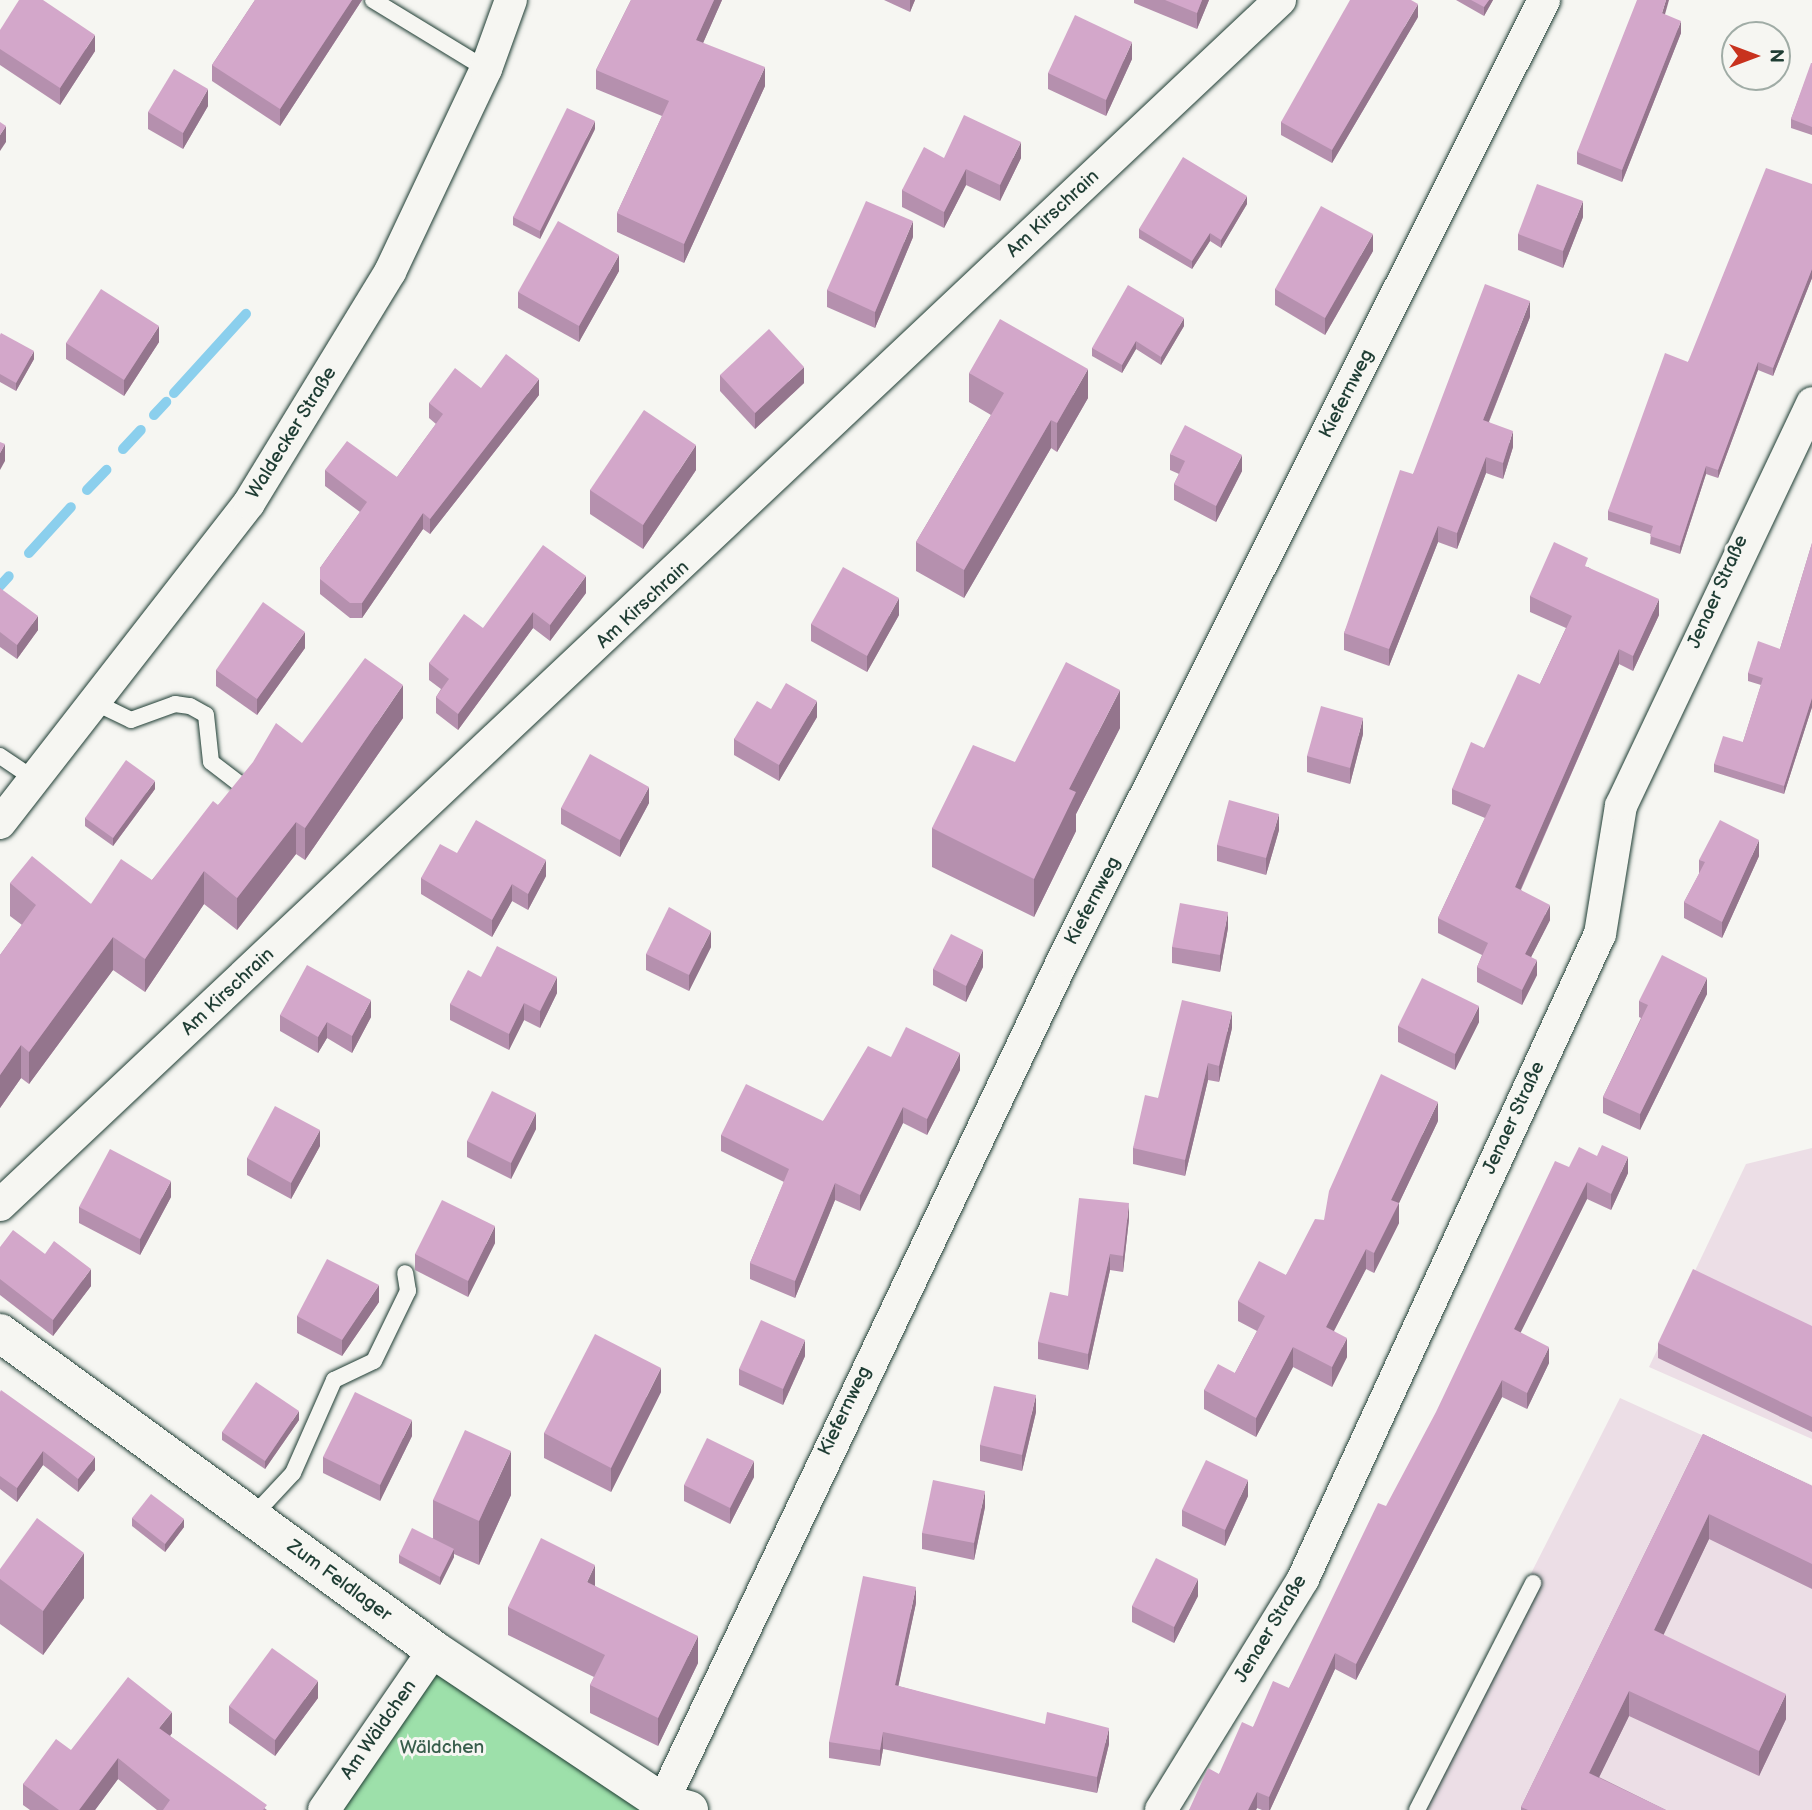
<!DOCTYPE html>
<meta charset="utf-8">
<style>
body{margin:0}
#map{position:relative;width:1812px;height:1810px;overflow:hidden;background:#f6f6f2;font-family:"Balsamiq Sans",sans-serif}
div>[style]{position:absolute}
.built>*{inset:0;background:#ecdee6}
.green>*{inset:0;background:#9de0aa}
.stream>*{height:10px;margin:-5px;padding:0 5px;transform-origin:5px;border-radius:5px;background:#8bcfed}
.roads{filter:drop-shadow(0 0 2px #1f3d34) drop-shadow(0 0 2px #1f3d34)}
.lane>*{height:16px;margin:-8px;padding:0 8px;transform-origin:8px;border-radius:8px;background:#f6f6f2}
.street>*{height:32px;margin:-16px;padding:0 16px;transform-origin:16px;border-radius:16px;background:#f6f6f2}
.secondary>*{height:38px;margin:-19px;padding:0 19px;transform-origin:19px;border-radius:19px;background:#f6f6f2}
.wall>*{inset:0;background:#b590ae}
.shaded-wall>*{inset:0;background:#94758d}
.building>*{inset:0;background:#d3a7ca}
span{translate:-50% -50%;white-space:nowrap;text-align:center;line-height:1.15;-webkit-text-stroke:6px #f6f6f2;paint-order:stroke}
.street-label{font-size:19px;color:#1f3d34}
.park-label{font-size:19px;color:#385e4c}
.north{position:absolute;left:1721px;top:21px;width:70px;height:70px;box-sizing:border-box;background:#f6f6f2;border:2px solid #a0aca6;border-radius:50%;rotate:90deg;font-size:19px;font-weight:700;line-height:28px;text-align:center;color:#1f3d34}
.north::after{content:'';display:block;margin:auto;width:24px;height:32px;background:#c8321e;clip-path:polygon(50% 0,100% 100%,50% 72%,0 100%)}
</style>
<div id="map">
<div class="built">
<div style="clip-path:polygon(1812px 1148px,1812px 1439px,1649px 1367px,1746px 1164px)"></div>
<div style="clip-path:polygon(1620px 1398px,1812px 1485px,1812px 1810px,1411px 1810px)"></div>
</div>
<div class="green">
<div style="clip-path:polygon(424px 1665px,648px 1810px,324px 1810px)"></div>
</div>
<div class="stream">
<div style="left:174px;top:393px;width:107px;rotate:-47.7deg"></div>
<div style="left:154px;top:415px;width:18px;rotate:-47deg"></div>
<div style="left:123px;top:449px;width:26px;rotate:-47deg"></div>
<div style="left:87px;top:490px;width:28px;rotate:-46deg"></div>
<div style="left:29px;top:553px;width:62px;rotate:-47.6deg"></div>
<div style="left:0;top:586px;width:13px;rotate:-48deg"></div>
</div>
<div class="roads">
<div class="lane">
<div style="left:373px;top:0;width:132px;rotate:31.4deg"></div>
<div style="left:94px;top:702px;width:41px;rotate:25.9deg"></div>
<div style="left:131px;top:720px;width:47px;rotate:-20deg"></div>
<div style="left:175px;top:704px;width:15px;rotate:8deg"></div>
<div style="left:190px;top:706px;width:18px;rotate:29deg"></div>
<div style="left:206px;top:715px;width:47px;rotate:83.9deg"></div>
<div style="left:211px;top:762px;width:43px;rotate:37.4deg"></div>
<div style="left:0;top:756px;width:41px;rotate:34.1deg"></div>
<div style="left:252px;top:1517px;width:60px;rotate:-47deg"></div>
<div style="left:293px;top:1473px;width:102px;rotate:-66.2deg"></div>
<div style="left:334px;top:1380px;width:44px;rotate:-25.4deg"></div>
<div style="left:374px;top:1361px;width:78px;rotate:-64.1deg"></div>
<div style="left:408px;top:1291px;width:18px;rotate:-99deg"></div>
<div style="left:1417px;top:1810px;width:255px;rotate:-62.9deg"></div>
</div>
<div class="street">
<div style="left:0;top:823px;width:405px;rotate:-52.1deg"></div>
<div style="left:249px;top:503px;width:271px;rotate:-58.6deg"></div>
<div style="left:390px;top:272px;width:225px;rotate:-64.7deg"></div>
<div style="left:486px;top:69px;width:73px;rotate:-70.1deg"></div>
<div style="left:0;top:1205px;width:1758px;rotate:-43.27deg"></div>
<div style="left:324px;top:1810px;width:194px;rotate:-55.5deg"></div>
<div style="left:659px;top:1810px;width:941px;rotate:-64.58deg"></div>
<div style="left:1063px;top:960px;width:1074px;rotate:-63.39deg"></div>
<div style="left:1161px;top:1810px;width:271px;rotate:-58.4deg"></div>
<div style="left:1303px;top:1579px;width:710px;rotate:-65.28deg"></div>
<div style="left:1600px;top:934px;width:130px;rotate:-80.7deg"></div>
<div style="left:1621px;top:806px;width:446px;rotate:-64.6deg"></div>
</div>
<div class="secondary">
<div style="left:0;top:1333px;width:537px;rotate:36.14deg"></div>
<div style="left:434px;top:1650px;width:275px;rotate:33.7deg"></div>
<div style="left:663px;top:1803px;width:27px;rotate:15deg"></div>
</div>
</div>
<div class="wall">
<div style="clip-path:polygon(255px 0,362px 0,280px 126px,212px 81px,212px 65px)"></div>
<div style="clip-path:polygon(631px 0,722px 0,703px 43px,765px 86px,684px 263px,617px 232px,617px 213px,662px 116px,596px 89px,596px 70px)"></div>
<div style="clip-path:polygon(884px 0,915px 0,910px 12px)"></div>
<div style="clip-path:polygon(1134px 0,1209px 0,1197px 29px,1134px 3px)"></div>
<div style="clip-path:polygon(1456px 0,1493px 0,1484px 16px)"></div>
<div style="clip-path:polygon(1665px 15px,1681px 33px,1622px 182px,1577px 164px,1577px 152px)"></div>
<div style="clip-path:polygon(1418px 17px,1332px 163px,1281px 135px,1281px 122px)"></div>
<div style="clip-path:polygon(0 30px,95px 51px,60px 105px,0 65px)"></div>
<div style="clip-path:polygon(1132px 59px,1106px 116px,1048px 89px,1048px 73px)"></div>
<div style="clip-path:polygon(1812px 63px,1812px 135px,1791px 128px,1791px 119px)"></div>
<div style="clip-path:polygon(208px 106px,183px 149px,148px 129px,148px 112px)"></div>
<div style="clip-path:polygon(595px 129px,540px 239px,513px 225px,513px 217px)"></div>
<div style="clip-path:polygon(944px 158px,1021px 158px,1000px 201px,966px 185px,944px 228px,902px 207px,902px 190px)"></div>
<div style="clip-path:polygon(1812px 184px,1812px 278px,1773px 376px,1758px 370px,1718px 478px,1706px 474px,1680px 554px,1650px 544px,1651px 534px,1608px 520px,1608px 511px,1688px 362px)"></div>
<div style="clip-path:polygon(1247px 204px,1221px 248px,1210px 241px,1192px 269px,1139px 238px,1139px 229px)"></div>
<div style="clip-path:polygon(1583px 217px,1563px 268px,1518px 250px,1518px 234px)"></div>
<div style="clip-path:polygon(913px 237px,875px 328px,827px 307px,827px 290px)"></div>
<div style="clip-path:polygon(1373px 251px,1325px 335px,1275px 305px,1275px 289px)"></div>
<div style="clip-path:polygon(619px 271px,579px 342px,518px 308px,518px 292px)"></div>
<div style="clip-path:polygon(1530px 317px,1489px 422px,1513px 447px,1503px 479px,1486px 473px,1457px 549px,1438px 542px,1389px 666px,1344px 650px,1344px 633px,1413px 474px)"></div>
<div style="clip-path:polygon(1184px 326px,1161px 365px,1136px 349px,1122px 373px,1092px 356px,1092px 348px)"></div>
<div style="clip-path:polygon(0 335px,34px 359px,16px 391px,0 382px)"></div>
<div style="clip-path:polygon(159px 342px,124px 396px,66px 359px,66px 343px)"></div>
<div style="clip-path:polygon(969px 373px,1088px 398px,1057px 452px,1051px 448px,964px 598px,916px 571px,916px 542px,991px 415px,969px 402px)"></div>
<div style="clip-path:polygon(720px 375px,804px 383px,755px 429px,720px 391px)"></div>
<div style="clip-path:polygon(481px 388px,539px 395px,430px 534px,423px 529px,362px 618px,350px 618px,320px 594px,320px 568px,360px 512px,325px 486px,325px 470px,397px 477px,436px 424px,429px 418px,429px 403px)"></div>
<div style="clip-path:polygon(1170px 454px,1242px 471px,1216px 522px,1174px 500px,1174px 484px,1179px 474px,1170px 470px)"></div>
<div style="clip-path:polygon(696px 470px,643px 549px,590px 514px,590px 490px)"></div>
<div style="clip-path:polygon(1812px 543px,1812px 707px,1784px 794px,1714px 772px,1714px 764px,1743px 742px,1761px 685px,1748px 681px,1748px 673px,1780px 649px)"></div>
<div style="clip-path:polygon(1588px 567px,1659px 615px,1633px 671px,1619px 664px,1521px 890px,1550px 920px,1531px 957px,1537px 975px,1522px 1005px,1477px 982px,1477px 967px,1482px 955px,1438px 933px,1438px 918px,1485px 818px,1452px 804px,1452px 789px,1484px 748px,1540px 684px,1566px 628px,1530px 612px,1530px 596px)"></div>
<div style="clip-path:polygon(0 588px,38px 630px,17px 659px,0 647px)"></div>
<div style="clip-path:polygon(586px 593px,550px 641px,533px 628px,458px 730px,436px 713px,436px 697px,441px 689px,429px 680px,429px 663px,483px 628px)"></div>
<div style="clip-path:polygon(899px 615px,867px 672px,811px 641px,811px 624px)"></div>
<div style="clip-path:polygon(305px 648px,257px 715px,216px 686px,216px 670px)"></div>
<div style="clip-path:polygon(771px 709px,817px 717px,779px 781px,734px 755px,734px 739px)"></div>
<div style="clip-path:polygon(403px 718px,305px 860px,296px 854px,237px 930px,204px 904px,145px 992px,113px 970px,29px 1084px,21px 1078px,0 1108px,0 955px,22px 925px,10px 916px,10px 883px,91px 904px,152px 880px,218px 805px,302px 743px)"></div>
<div style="clip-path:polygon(1120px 728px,1076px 814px,1076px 831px,1034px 917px,932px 867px,932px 828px,1015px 762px)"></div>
<div style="clip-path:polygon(1363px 734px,1350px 784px,1307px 772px,1307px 756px)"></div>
<div style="clip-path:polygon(155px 789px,113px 846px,85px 826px,85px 818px)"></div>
<div style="clip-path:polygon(649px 803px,620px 857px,561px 824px,561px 808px)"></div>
<div style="clip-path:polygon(1279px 830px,1266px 875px,1217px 861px,1217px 845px)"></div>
<div style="clip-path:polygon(457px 853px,546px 876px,528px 910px,512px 901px,492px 937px,421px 894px,421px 878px)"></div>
<div style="clip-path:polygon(1759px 856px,1722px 938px,1684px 918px,1684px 902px,1699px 874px,1699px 860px)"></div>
<div style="clip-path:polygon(1228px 928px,1220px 972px,1172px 963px,1172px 947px)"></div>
<div style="clip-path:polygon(711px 947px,689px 991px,646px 970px,646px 954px)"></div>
<div style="clip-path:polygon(983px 967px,966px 1002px,933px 985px,933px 969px)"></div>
<div style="clip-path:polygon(481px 977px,557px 993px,540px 1028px,524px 1020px,509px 1050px,450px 1020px,450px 1004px)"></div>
<div style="clip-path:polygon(1707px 994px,1640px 1130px,1603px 1113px,1603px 1097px,1641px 1018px,1639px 1017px,1639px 1001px)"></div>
<div style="clip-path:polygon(280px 1015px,371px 1017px,352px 1053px,327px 1038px,318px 1053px,280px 1031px)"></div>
<div style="clip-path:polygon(1479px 1022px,1455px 1070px,1398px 1042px,1398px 1026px)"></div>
<div style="clip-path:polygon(1232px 1028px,1219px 1082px,1208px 1080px,1185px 1176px,1133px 1164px,1133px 1148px,1158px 1098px)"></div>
<div style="clip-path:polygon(891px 1057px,960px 1070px,927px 1135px,903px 1123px,860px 1211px,835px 1200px,795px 1298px,750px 1279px,750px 1263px,784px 1182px,721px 1151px,721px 1135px,823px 1121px)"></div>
<div style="clip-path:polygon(1438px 1121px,1399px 1203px,1399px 1223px,1374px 1273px,1366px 1269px,1334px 1331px,1347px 1357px,1332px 1387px,1293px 1367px,1256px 1437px,1204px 1409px,1204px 1390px,1235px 1373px,1257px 1331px,1238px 1321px,1238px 1301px,1286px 1275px,1324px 1220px)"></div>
<div style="clip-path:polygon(536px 1129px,511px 1179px,467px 1157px,467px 1141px)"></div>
<div style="clip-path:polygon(320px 1146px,291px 1199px,247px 1175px,247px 1158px)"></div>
<div style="clip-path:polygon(1569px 1167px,1628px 1173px,1611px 1210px,1587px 1199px,1520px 1333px,1549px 1363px,1527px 1409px,1502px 1397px,1356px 1680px,1335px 1669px,1270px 1810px,1262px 1810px,1257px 1808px,1256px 1810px,1189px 1810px,1219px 1774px,1253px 1727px,1289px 1688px)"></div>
<div style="clip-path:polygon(171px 1197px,140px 1255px,79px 1223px,79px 1207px)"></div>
<div style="clip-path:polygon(1129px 1219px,1123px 1272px,1110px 1270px,1088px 1370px,1038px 1359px,1038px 1342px,1068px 1296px)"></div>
<div style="clip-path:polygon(495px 1243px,468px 1297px,415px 1270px,415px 1254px)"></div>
<div style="clip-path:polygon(0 1247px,45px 1254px,91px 1286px,53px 1336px,0 1295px)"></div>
<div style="clip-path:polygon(379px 1302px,342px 1356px,297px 1333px,297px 1316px)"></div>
<div style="clip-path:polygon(1812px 1326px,1812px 1432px,1658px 1358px,1658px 1343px)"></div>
<div style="clip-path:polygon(805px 1356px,783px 1405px,739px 1385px,739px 1369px)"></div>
<div style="clip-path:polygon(0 1392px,95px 1470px,78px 1492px,43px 1465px,17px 1502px,0 1489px)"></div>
<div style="clip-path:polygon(661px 1392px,611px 1492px,544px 1458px,544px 1433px)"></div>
<div style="clip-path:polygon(1036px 1412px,1022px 1471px,980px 1461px,980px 1445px)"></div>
<div style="clip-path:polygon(299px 1420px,265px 1469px,222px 1440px,222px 1432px)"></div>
<div style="clip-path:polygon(1703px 1434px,1812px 1486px,1812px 1589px,1709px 1539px,1663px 1635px,1786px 1719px,1759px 1776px,1629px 1716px,1599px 1777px,1666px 1810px,1521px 1810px,1521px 1807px)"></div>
<div style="clip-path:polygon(412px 1436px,380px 1501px,323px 1473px,323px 1457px)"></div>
<div style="clip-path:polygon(754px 1477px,730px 1524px,684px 1501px,684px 1485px)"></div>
<div style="clip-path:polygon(511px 1495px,479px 1565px,454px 1554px,454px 1557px,440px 1585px,399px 1563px,399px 1555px,433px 1538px,433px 1500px)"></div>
<div style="clip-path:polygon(1248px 1496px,1225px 1546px,1182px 1526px,1182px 1510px)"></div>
<div style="clip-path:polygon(985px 1507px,974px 1560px,922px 1549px,922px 1533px)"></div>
<div style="clip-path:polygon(132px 1518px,184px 1527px,165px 1552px,132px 1526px)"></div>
<div style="clip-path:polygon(0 1569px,84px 1598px,43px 1655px,0 1624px)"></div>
<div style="clip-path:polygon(595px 1586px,698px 1663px,658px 1746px,590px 1713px,590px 1685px,594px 1677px,508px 1635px,508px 1607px)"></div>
<div style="clip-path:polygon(1198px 1596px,1174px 1643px,1132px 1622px,1132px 1606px)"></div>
<div style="clip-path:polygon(916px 1603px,898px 1686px,1109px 1744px,1097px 1793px,883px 1749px,880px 1766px,829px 1758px,829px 1742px)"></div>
<div style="clip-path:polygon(318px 1698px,275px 1756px,229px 1723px,229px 1706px)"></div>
<div style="clip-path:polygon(172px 1733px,170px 1736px,267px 1810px,157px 1810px,118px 1779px,95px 1810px,30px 1810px,23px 1805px,23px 1784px,71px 1750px)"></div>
</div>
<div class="shaded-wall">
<div style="clip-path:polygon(352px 0,362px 0,280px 126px,280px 109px)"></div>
<div style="clip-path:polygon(714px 0,722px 0,696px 59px,696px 40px)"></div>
<div style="clip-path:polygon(910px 0,915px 0,910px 12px)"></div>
<div style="clip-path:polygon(1202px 0,1209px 0,1197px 29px,1197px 13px)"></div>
<div style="clip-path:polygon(1489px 0,1493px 0,1484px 16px,1484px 7px)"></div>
<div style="clip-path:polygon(1666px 0,1669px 0,1662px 25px,1662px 13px)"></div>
<div style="clip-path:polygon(1418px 4px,1418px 17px,1332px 163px,1332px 150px)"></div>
<div style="clip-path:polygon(1681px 21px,1681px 33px,1622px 182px,1622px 170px)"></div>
<div style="clip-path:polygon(95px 35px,95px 51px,60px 105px,60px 88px)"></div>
<div style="clip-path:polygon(1132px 42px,1132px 59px,1106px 116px,1106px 100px)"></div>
<div style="clip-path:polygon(765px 67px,765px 86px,684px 263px,684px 244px)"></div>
<div style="clip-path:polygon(208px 89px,208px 106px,183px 149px,183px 133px)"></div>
<div style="clip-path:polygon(595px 121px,595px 129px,540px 239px,540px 231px)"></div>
<div style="clip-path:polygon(6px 126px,6px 142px,0 151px,0 135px)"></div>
<div style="clip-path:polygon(1021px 142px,1021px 158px,1000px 201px,1000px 185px)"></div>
<div style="clip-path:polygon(966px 169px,966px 185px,944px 228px,944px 212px)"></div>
<div style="clip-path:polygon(1247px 196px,1247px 204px,1221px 248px,1221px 240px)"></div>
<div style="clip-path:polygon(1583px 201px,1583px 217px,1563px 268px,1563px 251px)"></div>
<div style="clip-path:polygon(913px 221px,913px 237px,875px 328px,875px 312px)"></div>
<div style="clip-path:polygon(1210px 233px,1210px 241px,1192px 269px,1192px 261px)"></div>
<div style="clip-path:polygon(1373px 234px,1373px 251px,1325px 335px,1325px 318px)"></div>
<div style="clip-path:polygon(619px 255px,619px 271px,579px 342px,579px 326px)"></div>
<div style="clip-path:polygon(1812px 269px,1812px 278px,1773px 376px,1773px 368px)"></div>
<div style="clip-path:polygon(1530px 301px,1530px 317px,1483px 436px,1483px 420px)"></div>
<div style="clip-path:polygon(1184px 318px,1184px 326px,1161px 365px,1161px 357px)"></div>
<div style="clip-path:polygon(159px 326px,159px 342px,124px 396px,124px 380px)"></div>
<div style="clip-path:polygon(1136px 341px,1136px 349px,1122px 373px,1122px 365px)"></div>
<div style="clip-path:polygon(34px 351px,34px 359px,16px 391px,16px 383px)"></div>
<div style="clip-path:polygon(1758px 362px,1758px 370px,1718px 478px,1718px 470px)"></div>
<div style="clip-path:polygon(804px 367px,804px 383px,755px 429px,755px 413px)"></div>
<div style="clip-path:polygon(1088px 369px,1088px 398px,1057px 452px,1057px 423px)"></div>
<div style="clip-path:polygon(539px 379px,539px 395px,430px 534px,430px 519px)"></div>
<div style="clip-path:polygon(1051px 420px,1051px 448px,964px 598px,964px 570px)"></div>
<div style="clip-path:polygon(1513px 431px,1513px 447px,1503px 479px,1503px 463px)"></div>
<div style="clip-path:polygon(5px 444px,5px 461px,0 470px,0 453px)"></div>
<div style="clip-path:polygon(696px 445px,696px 470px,643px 549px,643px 525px)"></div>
<div style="clip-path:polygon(1242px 455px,1242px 471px,1216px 522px,1216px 506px)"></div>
<div style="clip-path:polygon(1486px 457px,1486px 473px,1457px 549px,1457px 533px)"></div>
<div style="clip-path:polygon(1706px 466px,1706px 474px,1680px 554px,1680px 546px)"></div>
<div style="clip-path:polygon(423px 513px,423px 529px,362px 618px,362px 603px)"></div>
<div style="clip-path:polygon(1438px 526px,1438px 542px,1389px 666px,1389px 649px)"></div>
<div style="clip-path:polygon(586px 576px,586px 593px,550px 641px,550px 625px)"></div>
<div style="clip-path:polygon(899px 598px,899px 615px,867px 672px,867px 656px)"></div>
<div style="clip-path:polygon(1659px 599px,1659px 615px,1633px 671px,1633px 656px)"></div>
<div style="clip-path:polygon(533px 612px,533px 628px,458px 730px,458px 714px)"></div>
<div style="clip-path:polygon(38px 616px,38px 630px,17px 659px,17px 645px)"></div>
<div style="clip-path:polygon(305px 632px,305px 648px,257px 715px,257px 699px)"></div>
<div style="clip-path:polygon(1619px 649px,1619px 664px,1515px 902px,1515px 887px)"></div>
<div style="clip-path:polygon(403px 685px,403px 718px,305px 860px,305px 828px)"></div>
<div style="clip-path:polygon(1120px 690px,1120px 728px,1076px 814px,1076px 831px,1034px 917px,1034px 879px,1069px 789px)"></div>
<div style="clip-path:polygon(1812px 698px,1812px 707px,1784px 794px,1784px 786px)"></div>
<div style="clip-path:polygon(817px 701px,817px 717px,779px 781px,779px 765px)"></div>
<div style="clip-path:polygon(1363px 718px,1363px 734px,1350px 784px,1350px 768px)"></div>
<div style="clip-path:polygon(155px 781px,155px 789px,113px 846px,113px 838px)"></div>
<div style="clip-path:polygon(649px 787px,649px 803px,620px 857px,620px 840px)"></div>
<div style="clip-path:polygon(1279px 814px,1279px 830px,1266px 875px,1266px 858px)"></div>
<div style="clip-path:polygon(296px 822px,296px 854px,237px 930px,237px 898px)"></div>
<div style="clip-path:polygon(1759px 840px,1759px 856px,1722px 938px,1722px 922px)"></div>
<div style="clip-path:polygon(546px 860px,546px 876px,528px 910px,528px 894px)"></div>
<div style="clip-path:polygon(204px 871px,204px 904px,145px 992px,145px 959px)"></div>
<div style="clip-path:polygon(512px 884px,512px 901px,492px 937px,492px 920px)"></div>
<div style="clip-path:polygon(1550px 905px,1550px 920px,1525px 969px,1525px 954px)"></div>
<div style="clip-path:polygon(1228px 912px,1228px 928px,1220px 972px,1220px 955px)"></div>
<div style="clip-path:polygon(711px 931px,711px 947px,689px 991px,689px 975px)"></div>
<div style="clip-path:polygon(113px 937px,113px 970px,29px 1084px,29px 1052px)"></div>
<div style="clip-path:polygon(983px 950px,983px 967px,966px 1002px,966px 986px)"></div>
<div style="clip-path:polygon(1537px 960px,1537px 975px,1522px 1005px,1522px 990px)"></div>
<div style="clip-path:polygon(557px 977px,557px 993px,540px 1028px,540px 1011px)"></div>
<div style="clip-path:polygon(1707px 978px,1707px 994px,1640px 1130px,1640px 1114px)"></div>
<div style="clip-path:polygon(371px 1000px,371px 1017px,352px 1053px,352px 1036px)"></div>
<div style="clip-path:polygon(524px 1003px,524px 1020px,509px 1050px,509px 1034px)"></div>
<div style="clip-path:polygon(1479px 1006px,1479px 1022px,1455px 1070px,1455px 1054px)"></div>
<div style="clip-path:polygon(1232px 1012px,1232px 1028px,1219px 1082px,1219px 1066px)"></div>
<div style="clip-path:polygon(327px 1022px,327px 1038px,318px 1053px,318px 1037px)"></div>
<div style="clip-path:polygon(21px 1045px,21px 1078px,0 1108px,0 1075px)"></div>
<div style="clip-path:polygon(960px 1053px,960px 1070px,927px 1135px,927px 1119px)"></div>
<div style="clip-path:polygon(1208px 1063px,1208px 1080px,1185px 1176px,1185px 1160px)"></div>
<div style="clip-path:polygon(1438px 1102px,1438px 1121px,1399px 1203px,1399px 1223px,1374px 1273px,1374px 1253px,1391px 1200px)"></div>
<div style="clip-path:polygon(903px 1107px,903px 1123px,860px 1211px,860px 1195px)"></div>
<div style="clip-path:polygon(536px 1113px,536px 1129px,511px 1179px,511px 1163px)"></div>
<div style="clip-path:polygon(320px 1130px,320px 1146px,291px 1199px,291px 1183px)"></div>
<div style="clip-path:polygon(1628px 1157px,1628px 1173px,1611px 1210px,1611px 1194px)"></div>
<div style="clip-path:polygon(171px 1181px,171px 1197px,140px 1255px,140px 1239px)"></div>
<div style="clip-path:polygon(1587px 1182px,1587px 1199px,1514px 1346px,1514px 1329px)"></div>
<div style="clip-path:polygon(835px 1183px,835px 1200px,795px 1298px,795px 1281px)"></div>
<div style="clip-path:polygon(1129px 1203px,1129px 1219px,1123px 1272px,1123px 1256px)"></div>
<div style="clip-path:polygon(495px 1226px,495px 1243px,468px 1297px,468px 1281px)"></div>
<div style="clip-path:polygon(1366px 1249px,1366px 1269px,1326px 1346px,1326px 1327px)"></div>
<div style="clip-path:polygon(1110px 1254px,1110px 1270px,1088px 1370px,1088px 1354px)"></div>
<div style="clip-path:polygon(91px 1269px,91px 1286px,53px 1336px,53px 1320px)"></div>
<div style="clip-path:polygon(379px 1285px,379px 1302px,342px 1356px,342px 1340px)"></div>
<div style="clip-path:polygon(1347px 1338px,1347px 1357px,1332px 1387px,1332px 1367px)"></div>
<div style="clip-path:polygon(805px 1340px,805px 1356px,783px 1405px,783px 1389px)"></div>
<div style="clip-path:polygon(1293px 1347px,1293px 1367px,1256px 1437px,1256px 1418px)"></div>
<div style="clip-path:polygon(1549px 1347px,1549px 1363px,1527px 1409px,1527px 1393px)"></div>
<div style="clip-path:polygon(661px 1368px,661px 1392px,611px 1492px,611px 1468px)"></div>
<div style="clip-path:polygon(1502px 1380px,1502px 1397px,1356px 1680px,1356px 1664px)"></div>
<div style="clip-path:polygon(1036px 1395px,1036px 1412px,1022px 1471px,1022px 1455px)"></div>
<div style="clip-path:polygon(299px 1411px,299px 1420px,265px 1469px,265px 1461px)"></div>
<div style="clip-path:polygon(412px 1420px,412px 1436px,380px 1501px,380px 1485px)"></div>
<div style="clip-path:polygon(43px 1451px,43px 1465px,17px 1502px,17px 1488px)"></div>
<div style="clip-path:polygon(511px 1451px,511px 1495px,479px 1565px,479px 1521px)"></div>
<div style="clip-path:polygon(95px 1457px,95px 1470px,78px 1492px,78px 1479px)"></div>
<div style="clip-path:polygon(754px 1461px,754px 1477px,730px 1524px,730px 1508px)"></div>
<div style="clip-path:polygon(1248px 1480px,1248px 1496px,1225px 1546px,1225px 1530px)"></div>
<div style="clip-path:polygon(985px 1491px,985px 1507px,974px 1560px,974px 1543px)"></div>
<div style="clip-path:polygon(1709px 1514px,1709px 1539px,1654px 1655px,1654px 1630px)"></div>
<div style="clip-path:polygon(184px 1519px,184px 1527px,165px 1552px,165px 1544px)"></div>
<div style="clip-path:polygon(454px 1549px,454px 1557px,440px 1585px,440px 1577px)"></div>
<div style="clip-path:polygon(84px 1553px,84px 1598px,43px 1655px,43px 1611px)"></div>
<div style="clip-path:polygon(595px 1565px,595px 1593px,587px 1582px)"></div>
<div style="clip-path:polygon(1198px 1579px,1198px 1596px,1174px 1643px,1174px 1627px)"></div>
<div style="clip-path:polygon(916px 1587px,916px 1603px,895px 1702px,895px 1685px)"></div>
<div style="clip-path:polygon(698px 1636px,698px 1663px,658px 1746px,658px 1718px)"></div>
<div style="clip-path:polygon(1335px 1653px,1335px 1669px,1270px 1810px,1269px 1810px,1269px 1797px)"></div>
<div style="clip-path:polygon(318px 1681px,318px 1698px,275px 1756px,275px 1740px)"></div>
<div style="clip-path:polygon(1629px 1691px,1629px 1716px,1589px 1798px,1589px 1773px)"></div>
<div style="clip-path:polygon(1786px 1694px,1786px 1719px,1759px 1776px,1759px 1751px)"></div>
<div style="clip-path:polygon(172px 1712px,172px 1733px,159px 1750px,159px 1728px)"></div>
<div style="clip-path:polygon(1109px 1728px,1109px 1744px,1097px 1793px,1097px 1777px)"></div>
<div style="clip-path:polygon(883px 1732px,883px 1749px,880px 1766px,880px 1750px)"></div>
<div style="clip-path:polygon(118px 1758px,118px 1779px,95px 1810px,79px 1810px)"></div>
<div style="clip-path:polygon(1257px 1792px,1257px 1808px,1256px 1810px,1248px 1810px)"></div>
</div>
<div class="building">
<div style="clip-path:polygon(19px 0,43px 0,95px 35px,60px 88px,0 49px,0 30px)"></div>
<div style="clip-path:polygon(255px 0,352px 0,280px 109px,212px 65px)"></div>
<div style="clip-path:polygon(631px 0,714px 0,696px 40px,765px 67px,684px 244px,617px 213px,669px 101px,596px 70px)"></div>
<div style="clip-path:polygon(1165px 0,1202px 0,1197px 13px)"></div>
<div style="clip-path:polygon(1350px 0,1411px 0,1418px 4px,1332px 150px,1281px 122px)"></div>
<div style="clip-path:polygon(1471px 0,1489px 0,1484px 7px)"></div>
<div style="clip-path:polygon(1637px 0,1666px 0,1662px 13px,1681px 21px,1622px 170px,1577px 152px)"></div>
<div style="clip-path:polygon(1075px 15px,1132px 42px,1106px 100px,1048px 73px)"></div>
<div style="clip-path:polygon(1811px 63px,1812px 63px,1812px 127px,1791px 119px)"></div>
<div style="clip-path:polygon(174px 69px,208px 89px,183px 133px,148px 112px)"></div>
<div style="clip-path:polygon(567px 108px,595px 121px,540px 231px,513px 217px)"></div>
<div style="clip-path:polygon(964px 115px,1021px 142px,1000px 185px,966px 169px,944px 212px,902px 190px,924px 147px,944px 158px)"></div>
<div style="clip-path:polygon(0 122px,6px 126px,0 135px)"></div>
<div style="clip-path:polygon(1183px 157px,1247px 196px,1221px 240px,1210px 233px,1192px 261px,1139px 229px)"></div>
<div style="clip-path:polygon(1766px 168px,1812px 184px,1812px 269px,1773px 368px,1758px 362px,1718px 470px,1706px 466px,1680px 546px,1650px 536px,1653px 526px,1608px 511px,1665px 353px,1688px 362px)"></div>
<div style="clip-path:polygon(1537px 184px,1583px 201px,1563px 251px,1518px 234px)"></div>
<div style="clip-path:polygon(866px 201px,913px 221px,875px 312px,827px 290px)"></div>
<div style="clip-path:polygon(1321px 206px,1373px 234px,1325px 318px,1275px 289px)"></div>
<div style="clip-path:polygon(558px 221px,619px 255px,579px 326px,518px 292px)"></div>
<div style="clip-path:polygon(1485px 284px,1530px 301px,1483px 420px,1513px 431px,1503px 463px,1486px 457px,1457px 533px,1438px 526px,1389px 649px,1344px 633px,1400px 470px,1413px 474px)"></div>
<div style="clip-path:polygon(1128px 285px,1184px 318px,1161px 357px,1136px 341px,1122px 365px,1092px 348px)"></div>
<div style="clip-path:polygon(101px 289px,159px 326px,124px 380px,66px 343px)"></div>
<div style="clip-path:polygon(1000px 319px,1088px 369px,1057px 423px,1051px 420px,964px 570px,916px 542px,1004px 393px,969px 373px)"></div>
<div style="clip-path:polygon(769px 329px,804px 367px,755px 413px,720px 375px)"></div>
<div style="clip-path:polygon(1px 333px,34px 351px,16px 383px,0 374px,0 335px)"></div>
<div style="clip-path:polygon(506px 354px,539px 379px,430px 519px,423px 513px,362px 603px,350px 603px,320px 579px,320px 568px,367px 502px,325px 470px,347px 441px,397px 477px,443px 414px,429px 403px,455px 368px,481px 388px)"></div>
<div style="clip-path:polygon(644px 410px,696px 445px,643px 525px,590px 490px)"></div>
<div style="clip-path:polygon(1185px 425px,1242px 455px,1216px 506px,1174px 484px,1185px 461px,1170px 454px)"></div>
<div style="clip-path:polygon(0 442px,5px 444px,0 453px)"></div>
<div style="clip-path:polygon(1554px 542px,1588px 558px,1585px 566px,1659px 599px,1633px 656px,1619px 649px,1515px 887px,1550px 905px,1525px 954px,1537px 960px,1522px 990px,1477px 967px,1488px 943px,1438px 918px,1491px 805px,1452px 789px,1471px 742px,1484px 748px,1518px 674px,1540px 684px,1572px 616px,1530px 596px)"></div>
<div style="clip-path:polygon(1812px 543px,1812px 698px,1784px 786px,1714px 764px,1723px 736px,1743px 742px,1763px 678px,1748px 673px,1758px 641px,1780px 649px)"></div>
<div style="clip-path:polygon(543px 545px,586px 576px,550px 625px,533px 612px,458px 714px,436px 697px,449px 679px,429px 663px,464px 614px,483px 628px)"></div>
<div style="clip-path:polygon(843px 567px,899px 598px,867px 656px,811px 624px)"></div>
<div style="clip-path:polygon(0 588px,38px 616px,17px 645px,0 632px)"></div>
<div style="clip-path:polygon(263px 602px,305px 632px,257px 699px,216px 670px)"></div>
<div style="clip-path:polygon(365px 658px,403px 685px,305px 828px,296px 822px,237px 898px,204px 871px,145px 959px,113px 937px,29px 1052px,21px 1045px,0 1075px,0 955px,36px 905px,10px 883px,32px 856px,91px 904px,121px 859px,152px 880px,213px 801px,218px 805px,253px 762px,276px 723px,302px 743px)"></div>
<div style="clip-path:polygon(1066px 662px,1120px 690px,1069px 789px,1076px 792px,1034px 879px,932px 828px,973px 745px,1015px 762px)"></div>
<div style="clip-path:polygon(786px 683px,817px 701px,779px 765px,734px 739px,757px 701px,771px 709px)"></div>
<div style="clip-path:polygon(1321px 706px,1363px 718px,1350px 768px,1307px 756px)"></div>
<div style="clip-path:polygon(590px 754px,649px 787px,620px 840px,561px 808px)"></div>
<div style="clip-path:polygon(126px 760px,155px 781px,113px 838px,85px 818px)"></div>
<div style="clip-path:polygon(1229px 800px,1279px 814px,1266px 858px,1217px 845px)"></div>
<div style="clip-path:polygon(476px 820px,546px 860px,528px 894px,512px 884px,492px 920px,421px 878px,440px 844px,457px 853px)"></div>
<div style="clip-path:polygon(1720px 820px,1759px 840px,1722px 922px,1684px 902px,1705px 862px,1699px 860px)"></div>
<div style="clip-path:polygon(1180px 903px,1228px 912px,1220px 955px,1172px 947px)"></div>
<div style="clip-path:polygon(669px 907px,711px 931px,689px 975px,646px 954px)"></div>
<div style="clip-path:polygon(951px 934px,983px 950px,966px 986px,933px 969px)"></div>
<div style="clip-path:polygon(497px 946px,557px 977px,540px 1011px,524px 1003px,509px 1034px,450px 1004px,468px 970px,481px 977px)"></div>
<div style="clip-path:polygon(1662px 955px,1707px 978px,1640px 1114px,1603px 1097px,1648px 1005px,1639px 1001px)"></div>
<div style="clip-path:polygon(307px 965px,371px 1000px,352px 1036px,327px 1022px,318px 1037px,280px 1015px)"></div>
<div style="clip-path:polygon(1422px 978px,1479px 1006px,1455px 1054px,1398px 1026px)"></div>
<div style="clip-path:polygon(1182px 1000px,1232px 1012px,1219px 1066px,1208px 1063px,1185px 1160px,1133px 1148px,1145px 1095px,1158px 1098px)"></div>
<div style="clip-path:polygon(906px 1027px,960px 1053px,927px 1119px,903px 1107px,860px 1195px,835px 1183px,795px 1281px,750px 1263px,789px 1169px,721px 1135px,746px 1084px,823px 1121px,868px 1046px,891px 1057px)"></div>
<div style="clip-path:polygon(1381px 1074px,1438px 1102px,1391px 1200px,1399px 1203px,1374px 1253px,1366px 1249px,1326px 1327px,1347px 1338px,1332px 1367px,1293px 1347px,1256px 1418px,1204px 1390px,1218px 1364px,1235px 1373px,1265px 1316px,1238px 1301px,1259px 1261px,1286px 1275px,1315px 1219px,1324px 1220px,1329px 1191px)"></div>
<div style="clip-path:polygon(492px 1091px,536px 1113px,511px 1163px,467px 1141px)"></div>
<div style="clip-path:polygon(275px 1106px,320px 1130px,291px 1183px,247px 1158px)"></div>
<div style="clip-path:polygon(1602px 1145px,1628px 1157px,1611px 1194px,1587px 1182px,1514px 1329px,1549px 1347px,1527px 1393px,1502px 1380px,1356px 1664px,1335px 1653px,1269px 1797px,1257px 1792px,1248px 1810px,1189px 1810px,1208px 1768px,1219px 1774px,1242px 1722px,1253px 1727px,1273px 1681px,1289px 1688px,1378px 1503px,1386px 1506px,1436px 1412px,1555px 1161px,1569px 1167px,1579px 1147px,1597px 1156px)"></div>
<div style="clip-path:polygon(110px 1149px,171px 1181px,140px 1239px,79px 1207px)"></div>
<div style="clip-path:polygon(1079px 1198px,1129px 1203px,1123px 1256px,1110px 1254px,1088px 1354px,1038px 1342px,1050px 1292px,1068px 1296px)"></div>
<div style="clip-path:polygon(442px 1200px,495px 1226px,468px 1281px,415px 1254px)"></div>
<div style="clip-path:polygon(13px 1230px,45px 1254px,54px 1241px,91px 1269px,53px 1320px,0 1279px,0 1247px)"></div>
<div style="clip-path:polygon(327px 1259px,379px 1285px,342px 1340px,297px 1316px)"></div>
<div style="clip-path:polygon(1693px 1269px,1812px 1326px,1812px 1417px,1658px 1343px)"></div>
<div style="clip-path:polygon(761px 1320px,805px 1340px,783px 1389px,739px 1369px)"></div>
<div style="clip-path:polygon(595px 1334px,661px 1368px,611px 1468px,544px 1433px)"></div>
<div style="clip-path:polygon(256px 1382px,299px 1411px,265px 1461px,222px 1432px)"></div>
<div style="clip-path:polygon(994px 1386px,1036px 1395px,1022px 1455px,980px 1445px)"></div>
<div style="clip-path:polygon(1px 1390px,95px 1457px,78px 1479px,43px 1451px,17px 1488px,0 1476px,0 1392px)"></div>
<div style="clip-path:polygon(355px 1392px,412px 1420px,380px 1485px,323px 1457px)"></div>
<div style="clip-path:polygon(465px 1430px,511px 1451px,479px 1521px,433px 1500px)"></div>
<div style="clip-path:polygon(1703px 1434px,1812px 1486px,1812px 1564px,1709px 1514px,1654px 1630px,1786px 1694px,1759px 1751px,1629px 1691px,1589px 1773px,1666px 1810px,1528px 1810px,1521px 1807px)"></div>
<div style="clip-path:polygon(707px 1438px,754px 1461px,730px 1508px,684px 1485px)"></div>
<div style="clip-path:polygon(1206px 1460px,1248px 1480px,1225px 1530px,1182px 1510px)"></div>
<div style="clip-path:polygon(933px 1480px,985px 1491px,974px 1543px,922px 1533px)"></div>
<div style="clip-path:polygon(151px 1494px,184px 1519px,165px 1544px,132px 1518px)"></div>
<div style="clip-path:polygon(37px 1518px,84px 1553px,43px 1611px,0 1579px,0 1569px)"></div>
<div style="clip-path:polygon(412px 1528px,454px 1549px,440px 1577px,399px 1555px)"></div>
<div style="clip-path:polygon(541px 1538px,595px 1565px,587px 1582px,698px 1636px,658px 1718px,590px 1685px,605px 1655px,508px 1607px)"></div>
<div style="clip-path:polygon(1156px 1558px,1198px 1579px,1174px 1627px,1132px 1606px)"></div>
<div style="clip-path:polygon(863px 1576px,916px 1587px,895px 1685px,1045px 1724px,1047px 1712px,1109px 1728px,1097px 1777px,883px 1732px,880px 1750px,829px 1742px)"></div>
<div style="clip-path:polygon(272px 1648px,318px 1681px,275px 1740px,229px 1706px)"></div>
<div style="clip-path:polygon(128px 1677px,172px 1712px,159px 1728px,267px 1805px,263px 1810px,163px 1810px,170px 1800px,118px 1758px,79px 1810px,59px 1810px,23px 1784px,56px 1739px,71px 1750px)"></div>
</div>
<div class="street-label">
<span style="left:1053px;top:214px;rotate:-43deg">Am Kirschrain</span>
<span style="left:1347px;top:394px;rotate:-63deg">Kiefernweg</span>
<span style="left:292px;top:433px;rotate:-58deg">Waldecker Straße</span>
<span style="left:1718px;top:592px;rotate:-66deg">Jenaer Straße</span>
<span style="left:643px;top:605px;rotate:-43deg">Am Kirschrain</span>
<span style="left:1093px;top:901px;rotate:-62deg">Kiefernweg</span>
<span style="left:228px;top:992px;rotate:-43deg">Am Kirschrain</span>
<span style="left:1514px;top:1118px;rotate:-65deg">Jenaer Straße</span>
<span style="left:845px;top:1411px;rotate:-64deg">Kiefernweg</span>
<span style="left:339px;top:1581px;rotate:36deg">Zum Feldlager</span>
<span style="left:1271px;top:1629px;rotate:-59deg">Jenaer Straße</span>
<span style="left:379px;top:1730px;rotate:-55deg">Am Wäldchen</span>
</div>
<div class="park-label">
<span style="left:442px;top:1748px">Wäldchen</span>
</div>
<div class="north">N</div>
</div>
